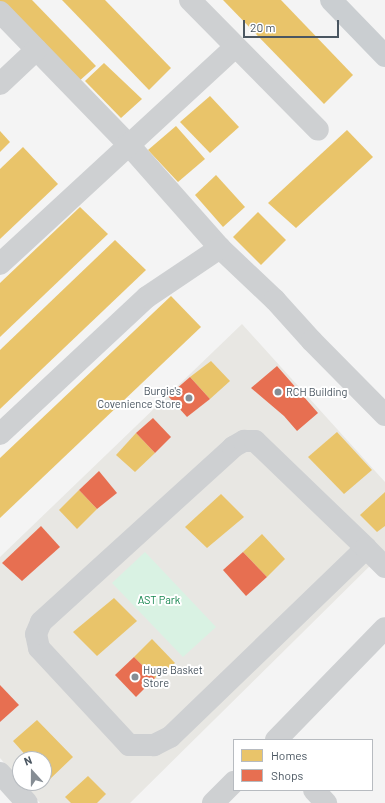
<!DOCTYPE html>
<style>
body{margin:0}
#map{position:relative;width:385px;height:803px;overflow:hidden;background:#f4f4f4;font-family:Barlow,sans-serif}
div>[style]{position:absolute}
.commercial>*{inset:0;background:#e8e7e3}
.green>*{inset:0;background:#d9f2e3}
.homes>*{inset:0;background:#e9c46a}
.shops>*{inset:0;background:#e76f51}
.minor>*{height:22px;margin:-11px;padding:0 11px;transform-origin:11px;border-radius:11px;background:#ced0d2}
.major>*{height:22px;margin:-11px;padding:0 11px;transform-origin:11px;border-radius:11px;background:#caced1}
.dots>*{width:11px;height:11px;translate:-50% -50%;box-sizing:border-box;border:2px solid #fff;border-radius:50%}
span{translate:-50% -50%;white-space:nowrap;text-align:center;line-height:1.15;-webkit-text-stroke:4px #fff;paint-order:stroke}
.poi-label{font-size:11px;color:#4a5661}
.right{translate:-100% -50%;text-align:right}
.left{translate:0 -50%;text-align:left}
.park-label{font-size:11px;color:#17864f}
.legend{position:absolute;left:233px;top:739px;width:140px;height:52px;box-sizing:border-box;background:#fff;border:1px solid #b7bbc0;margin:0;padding:5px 7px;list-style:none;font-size:12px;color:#4a5661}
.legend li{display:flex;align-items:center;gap:8px;height:20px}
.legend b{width:20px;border:1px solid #b7bbc0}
.north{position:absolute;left:12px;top:751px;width:40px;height:40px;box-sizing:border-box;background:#fff;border:1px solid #b7bbc0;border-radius:50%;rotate:339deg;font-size:11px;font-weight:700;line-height:16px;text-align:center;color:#4a5661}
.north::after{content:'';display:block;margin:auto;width:14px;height:18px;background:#868d94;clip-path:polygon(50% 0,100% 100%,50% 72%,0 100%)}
.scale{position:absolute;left:243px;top:20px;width:96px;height:18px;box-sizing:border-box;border:2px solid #4a5661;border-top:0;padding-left:5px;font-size:12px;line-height:14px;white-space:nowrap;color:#4a5661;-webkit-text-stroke:3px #fff;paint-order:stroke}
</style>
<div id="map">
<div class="commercial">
<div style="clip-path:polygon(242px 324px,385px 482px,385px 551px,130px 803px,40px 803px,22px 783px,44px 783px,44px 759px,20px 759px,20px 781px,0 758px,0 557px)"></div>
</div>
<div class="green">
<div style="clip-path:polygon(145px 552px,216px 627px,183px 657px,112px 583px)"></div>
</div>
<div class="homes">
<div style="clip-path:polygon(0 0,32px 0,96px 66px,77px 83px,0 8px)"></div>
<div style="clip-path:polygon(62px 0,105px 0,171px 68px,149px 90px)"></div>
<div style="clip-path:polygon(223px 0,281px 0,353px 75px,324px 104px)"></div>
<div style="clip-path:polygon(104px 63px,142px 99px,121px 118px,85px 81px)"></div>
<div style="clip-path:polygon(210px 96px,239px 127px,210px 153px,180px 122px)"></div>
<div style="clip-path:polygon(176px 126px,205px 159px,178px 182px,148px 150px)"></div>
<div style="clip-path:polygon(347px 130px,373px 157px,296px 228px,268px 203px)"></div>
<div style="clip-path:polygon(0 131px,10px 142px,0 152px)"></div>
<div style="clip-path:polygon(23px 147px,58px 184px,0 239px,0 169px)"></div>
<div style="clip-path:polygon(216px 175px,245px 207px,223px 227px,195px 195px)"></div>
<div style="clip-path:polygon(80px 207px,108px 234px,0 337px,0 283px)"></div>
<div style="clip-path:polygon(258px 212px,286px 240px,261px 265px,233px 237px)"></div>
<div style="clip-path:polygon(115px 240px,146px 270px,0 409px,0 350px)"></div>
<div style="clip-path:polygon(171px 296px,201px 327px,0 518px,0 458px)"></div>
<div style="clip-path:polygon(211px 361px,230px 381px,210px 399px,190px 377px)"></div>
<div style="clip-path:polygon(337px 432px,372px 470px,344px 494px,308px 457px)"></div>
<div style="clip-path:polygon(136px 433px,155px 453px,135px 472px,116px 455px)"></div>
<div style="clip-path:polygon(79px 490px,97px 509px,77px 529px,59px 510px)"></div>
<div style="clip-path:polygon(385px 492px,385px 526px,377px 532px,360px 515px)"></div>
<div style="clip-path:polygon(221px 494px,244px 517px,207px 548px,185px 527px)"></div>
<div style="clip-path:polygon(262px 534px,285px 559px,267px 577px,243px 552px)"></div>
<div style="clip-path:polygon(114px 598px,137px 621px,97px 656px,73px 632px)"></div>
<div style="clip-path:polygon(152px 639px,175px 663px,155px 678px,134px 657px)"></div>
<div style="clip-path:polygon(37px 720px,73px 757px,49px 780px,44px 774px,44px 759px,29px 759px,13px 741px)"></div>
<div style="clip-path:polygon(88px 776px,106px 794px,97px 803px,71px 803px,65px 797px)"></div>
</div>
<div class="shops">
<div style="clip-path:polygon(277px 366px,318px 413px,297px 431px,284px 416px,251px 388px)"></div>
<div style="clip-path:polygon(190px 377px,210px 399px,187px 417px,168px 396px)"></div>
<div style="clip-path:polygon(153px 418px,171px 437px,155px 453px,136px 433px)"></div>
<div style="clip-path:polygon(99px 471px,117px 493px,97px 509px,79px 490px)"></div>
<div style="clip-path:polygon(41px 526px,60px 547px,22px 581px,2px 563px)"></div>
<div style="clip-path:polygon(243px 552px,267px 577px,246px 596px,223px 570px)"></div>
<div style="clip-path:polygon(134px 657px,155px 678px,136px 697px,115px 675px)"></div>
<div style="clip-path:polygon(0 685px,19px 705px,0 722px)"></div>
</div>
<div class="minor">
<div style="left:190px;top:0;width:182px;rotate:45.4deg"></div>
<div style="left:0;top:12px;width:184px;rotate:45.9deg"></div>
<div style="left:128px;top:144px;width:139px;rotate:48.5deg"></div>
<div style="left:220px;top:248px;width:76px;rotate:43.4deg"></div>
<div style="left:275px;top:300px;width:55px;rotate:47.9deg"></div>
<div style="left:312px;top:341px;width:104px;rotate:45.4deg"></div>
<div style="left:0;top:84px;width:50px;rotate:-43.4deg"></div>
<div style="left:0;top:264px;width:320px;rotate:-42.7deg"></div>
<div style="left:0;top:434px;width:201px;rotate:-43deg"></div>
<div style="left:147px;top:297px;width:88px;rotate:-33.9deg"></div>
<div style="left:366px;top:548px;width:272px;rotate:136deg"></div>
<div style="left:170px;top:737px;width:18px;rotate:153deg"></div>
<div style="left:154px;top:745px;width:25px;rotate:180deg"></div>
<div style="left:129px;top:745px;width:132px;rotate:-132.9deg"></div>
<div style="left:39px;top:648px;width:14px;rotate:-102deg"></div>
<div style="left:36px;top:634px;width:13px;rotate:-67deg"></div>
<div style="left:41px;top:622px;width:260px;rotate:-42.3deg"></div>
<div style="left:233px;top:447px;width:13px;rotate:-29deg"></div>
<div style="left:244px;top:441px;width:11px"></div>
<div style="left:255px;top:441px;width:154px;rotate:43.9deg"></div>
<div style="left:366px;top:548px;width:27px;rotate:45deg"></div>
<div style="left:276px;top:740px;width:156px;rotate:-45.8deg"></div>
<div style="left:0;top:773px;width:40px;rotate:48deg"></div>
<div style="left:314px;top:790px;width:18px;rotate:47deg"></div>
<div style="left:213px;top:803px;width:30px;rotate:-45deg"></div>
</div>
<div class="major">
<div style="left:331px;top:0;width:78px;rotate:46deg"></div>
</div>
<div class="dots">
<div style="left:278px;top:392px;background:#868d94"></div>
<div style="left:189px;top:398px;background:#868d94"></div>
<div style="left:135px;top:677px;background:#868d94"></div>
</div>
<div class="poi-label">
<span class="right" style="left:181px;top:398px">Burgie's<br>Covenience Store</span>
<span class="left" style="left:286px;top:392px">RCH Building</span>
<span class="left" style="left:143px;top:677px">Huge Basket<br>Store</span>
</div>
<div class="park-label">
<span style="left:159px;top:600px">AST Park</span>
</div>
<ul class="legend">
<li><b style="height:11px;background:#e9c46a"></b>Homes</li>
<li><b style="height:11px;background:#e76f51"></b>Shops</li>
</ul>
<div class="north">N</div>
<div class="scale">20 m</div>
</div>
